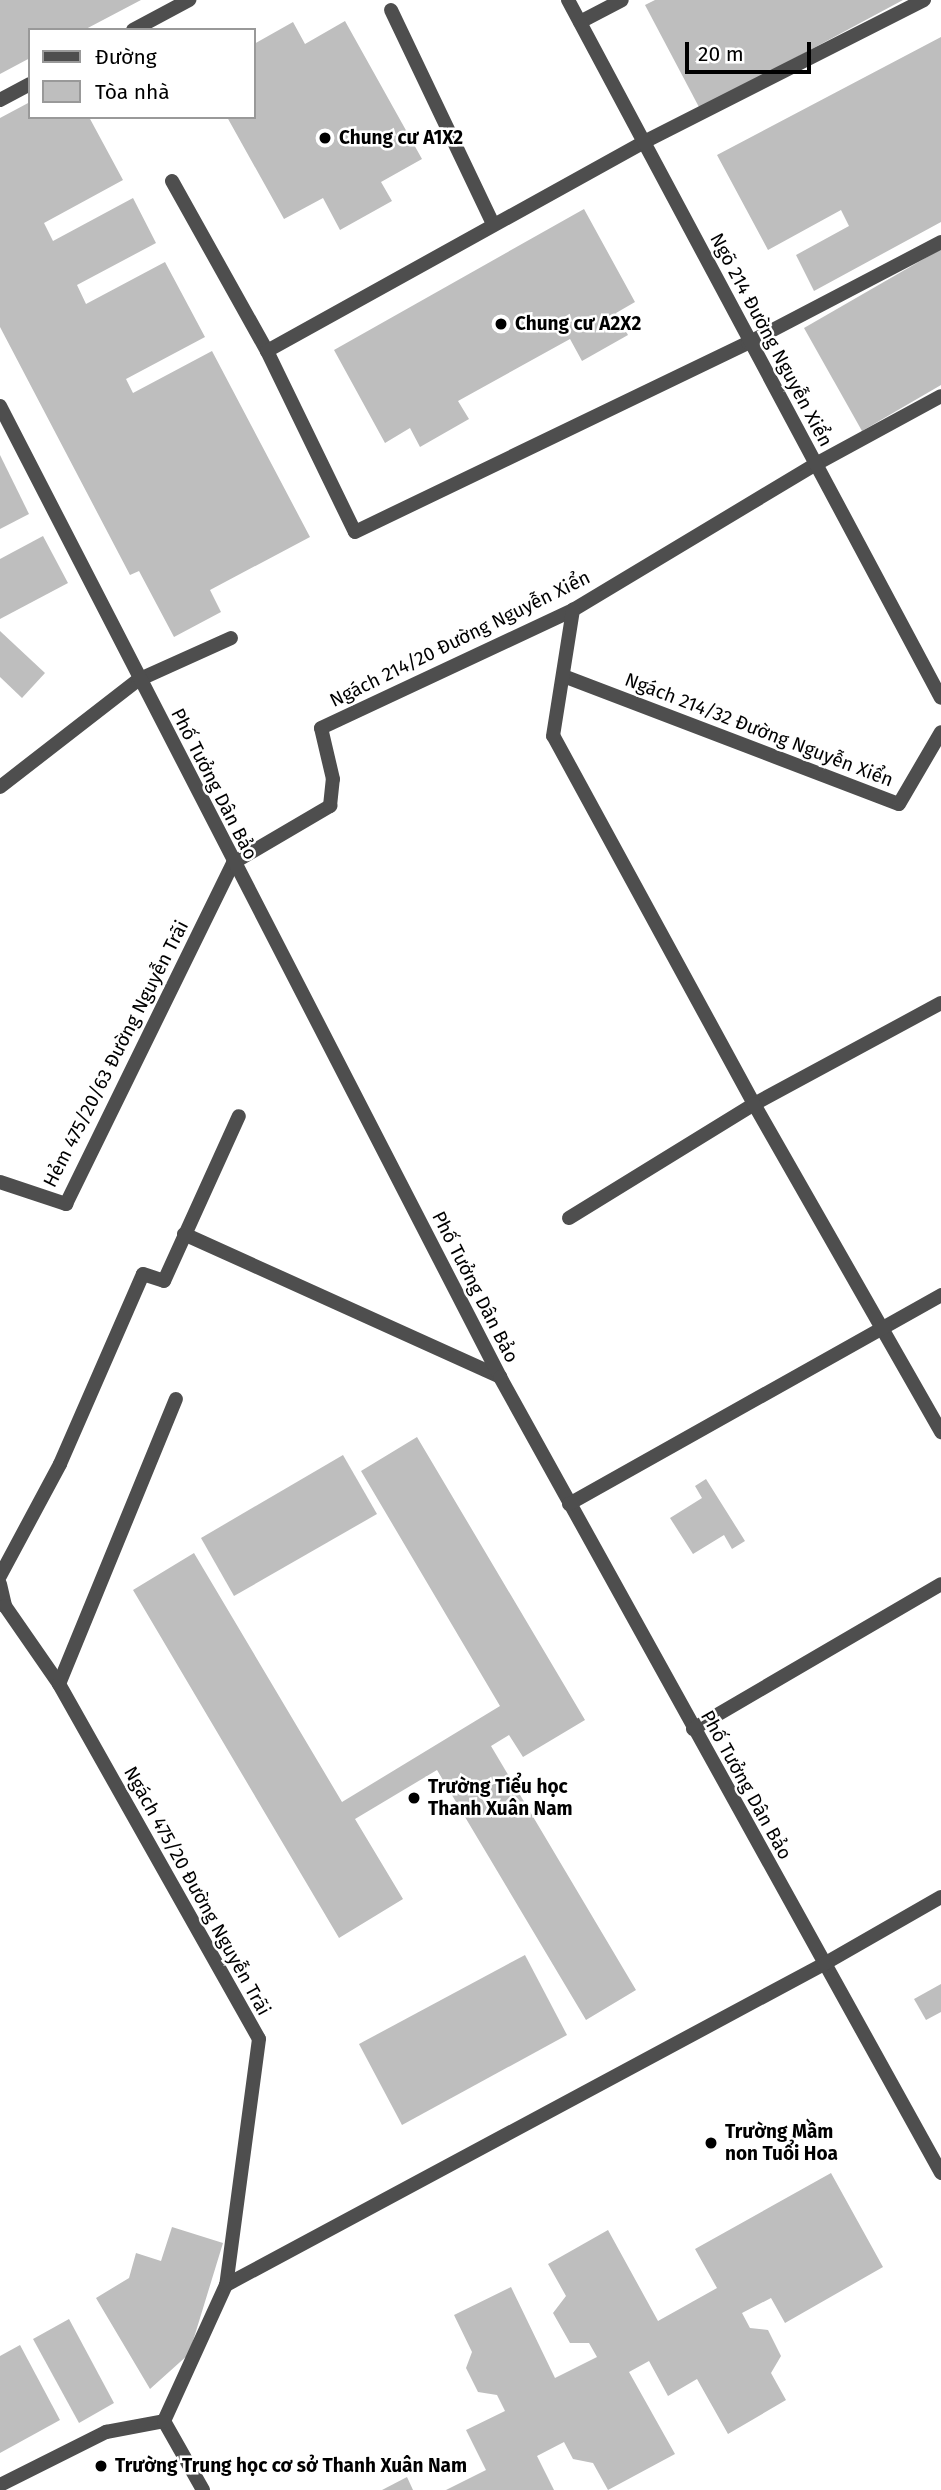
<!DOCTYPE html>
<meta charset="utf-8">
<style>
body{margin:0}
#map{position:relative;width:941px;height:2490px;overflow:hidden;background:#fff;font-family:"Fira Sans",sans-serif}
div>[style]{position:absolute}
.building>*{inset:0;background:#bebebe}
.service>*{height:14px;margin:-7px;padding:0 7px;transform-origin:7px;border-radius:7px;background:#4e4e4e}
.minor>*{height:14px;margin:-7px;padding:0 7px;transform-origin:7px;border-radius:7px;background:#4e4e4e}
.dots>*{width:19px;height:19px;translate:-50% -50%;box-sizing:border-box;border:4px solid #fff;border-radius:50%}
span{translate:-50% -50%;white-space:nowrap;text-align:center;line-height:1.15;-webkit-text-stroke:5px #fff;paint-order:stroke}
.poi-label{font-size:19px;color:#000;font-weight:700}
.left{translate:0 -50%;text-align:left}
.street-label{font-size:19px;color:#000}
.legend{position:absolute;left:28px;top:28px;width:228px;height:91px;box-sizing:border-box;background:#fff;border:2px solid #999;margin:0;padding:9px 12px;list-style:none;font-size:21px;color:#000}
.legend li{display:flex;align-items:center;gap:14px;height:35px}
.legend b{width:35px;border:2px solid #999}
.scale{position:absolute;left:685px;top:42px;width:126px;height:32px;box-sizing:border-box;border:4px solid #000;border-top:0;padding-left:9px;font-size:21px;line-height:24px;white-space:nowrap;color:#000;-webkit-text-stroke:5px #fff;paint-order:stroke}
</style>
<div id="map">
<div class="building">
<div style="clip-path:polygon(0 0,141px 0,84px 30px,30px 30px,30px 58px,0 74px)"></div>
<div style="clip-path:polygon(655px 0,903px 0,700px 109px,645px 5px)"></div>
<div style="clip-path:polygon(345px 21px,422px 159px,381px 182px,392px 201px,340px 230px,323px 198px,284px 219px,227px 117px,254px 117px,254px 44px,293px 22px,305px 44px)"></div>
<div style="clip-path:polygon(941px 37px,941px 222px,814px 291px,796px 255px,849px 226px,841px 210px,768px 250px,717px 155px)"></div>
<div style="clip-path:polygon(30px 102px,30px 117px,89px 117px,123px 180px,44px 223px,53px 241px,133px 198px,156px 243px,77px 285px,86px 304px,165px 262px,205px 337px,126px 379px,133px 393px,212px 351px,310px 537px,210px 590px,221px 612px,174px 637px,139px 571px,130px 575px,0 327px,0 118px)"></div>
<div style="clip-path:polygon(584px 209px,635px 302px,616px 313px,628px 335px,582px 361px,570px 339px,458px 401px,469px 419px,420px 447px,410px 428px,385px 443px,334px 350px)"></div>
<div style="clip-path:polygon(941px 249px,941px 385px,862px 431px,804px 328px)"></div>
<div style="clip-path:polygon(0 455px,29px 514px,0 529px)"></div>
<div style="clip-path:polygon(43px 536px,68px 583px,0 619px,0 559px)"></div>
<div style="clip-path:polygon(0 631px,45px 673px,22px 698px,0 677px)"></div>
<div style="clip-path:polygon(417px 1437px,585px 1720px,523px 1757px,509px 1735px,491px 1746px,636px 1990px,586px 2020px,437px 1770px,355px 1819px,403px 1899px,339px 1938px,133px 1590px,194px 1553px,342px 1802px,500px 1706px,361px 1471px)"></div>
<div style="clip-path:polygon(343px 1455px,377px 1514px,234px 1596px,201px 1538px)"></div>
<div style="clip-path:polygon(706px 1479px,745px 1541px,732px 1549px,724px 1535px,693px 1554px,670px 1518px,702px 1498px,695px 1486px)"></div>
<div style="clip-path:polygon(525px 1955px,567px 2035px,402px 2125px,359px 2044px)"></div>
<div style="clip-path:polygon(941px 1984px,941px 2012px,926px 2020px,914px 1999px)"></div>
<div style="clip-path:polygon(831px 2173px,883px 2267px,785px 2323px,771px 2298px,742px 2313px,750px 2328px,768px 2330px,781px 2356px,771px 2373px,786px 2400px,728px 2434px,697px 2379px,668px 2396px,649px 2361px,629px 2372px,675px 2454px,608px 2490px,593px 2463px,573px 2459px,564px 2442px,537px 2456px,554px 2490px,446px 2490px,486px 2470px,466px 2430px,505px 2411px,497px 2395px,478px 2392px,466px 2368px,472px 2352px,454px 2315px,511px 2287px,555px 2378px,597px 2357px,589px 2343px,570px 2343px,553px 2313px,566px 2296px,548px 2264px,608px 2230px,658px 2321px,717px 2288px,695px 2249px)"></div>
<div style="clip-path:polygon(172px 2227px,223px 2243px,189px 2354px,150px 2389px,96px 2298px,129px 2278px,136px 2253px,161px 2261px)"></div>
<div style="clip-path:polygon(69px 2319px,114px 2403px,79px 2423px,33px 2339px)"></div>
<div style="clip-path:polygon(20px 2345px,60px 2420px,0 2453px,0 2356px)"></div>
<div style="clip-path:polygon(407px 2477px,413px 2490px,382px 2490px)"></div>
</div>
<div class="service">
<div style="left:391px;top:10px;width:237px;rotate:64.5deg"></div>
<div style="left:580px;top:22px;width:47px;rotate:-27.6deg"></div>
<div style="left:133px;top:30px;width:64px;rotate:-28.2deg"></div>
<div style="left:0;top:100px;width:34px;rotate:-28deg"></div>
<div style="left:172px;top:181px;width:195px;rotate:60.8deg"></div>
<div style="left:267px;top:351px;width:201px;rotate:64.1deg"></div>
<div style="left:355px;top:532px;width:436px;rotate:-25.7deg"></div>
<div style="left:748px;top:343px;width:218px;rotate:-27.6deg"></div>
<div style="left:267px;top:351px;width:431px;rotate:-29deg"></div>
<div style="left:644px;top:142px;width:314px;rotate:-26.9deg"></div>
<div style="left:566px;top:677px;width:356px;rotate:20.9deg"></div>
<div style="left:899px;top:804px;width:83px;rotate:-59.7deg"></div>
<div style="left:0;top:787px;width:175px;rotate:-37.8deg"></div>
<div style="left:138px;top:680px;width:102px;rotate:-24.3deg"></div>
<div style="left:0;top:1182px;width:70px;rotate:18.4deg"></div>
<div style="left:66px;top:1204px;width:380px;rotate:-63.9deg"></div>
<div style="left:233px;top:863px;width:113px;rotate:-30.4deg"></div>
<div style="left:330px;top:806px;width:27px;rotate:-84deg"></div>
<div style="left:333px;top:779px;width:52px;rotate:-103.2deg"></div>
<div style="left:321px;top:728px;width:278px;rotate:-25.1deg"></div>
<div style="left:573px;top:610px;width:283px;rotate:-31deg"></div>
<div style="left:816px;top:464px;width:142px;rotate:-28.5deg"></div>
<div style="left:569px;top:1218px;width:217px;rotate:-31.6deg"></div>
<div style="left:754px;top:1104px;width:419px;rotate:-118.6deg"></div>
<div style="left:553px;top:736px;width:128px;rotate:-81deg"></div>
<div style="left:184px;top:1234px;width:347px;rotate:24.3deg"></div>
<div style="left:0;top:1576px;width:127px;rotate:-61.8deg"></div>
<div style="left:60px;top:1464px;width:207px;rotate:-66.4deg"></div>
<div style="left:143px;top:1274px;width:22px;rotate:18deg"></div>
<div style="left:164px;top:1281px;width:181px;rotate:-65.6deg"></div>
<div style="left:0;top:1584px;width:23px;rotate:77deg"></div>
<div style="left:5px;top:1606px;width:95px;rotate:55.3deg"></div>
<div style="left:59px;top:1684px;width:407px;rotate:60.6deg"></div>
<div style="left:259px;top:2039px;width:248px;rotate:97.6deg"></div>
<div style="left:59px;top:1684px;width:308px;rotate:-67.7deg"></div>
<div style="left:0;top:2485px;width:119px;rotate:-26.6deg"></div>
<div style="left:106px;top:2432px;width:59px;rotate:-10.7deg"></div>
</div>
<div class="minor">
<div style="left:568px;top:0;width:791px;rotate:61.88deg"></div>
<div style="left:0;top:406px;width:1092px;rotate:62.75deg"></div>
<div style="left:500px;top:1377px;width:910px;rotate:61.01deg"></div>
<div style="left:941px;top:1003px;width:213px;rotate:151.6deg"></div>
<div style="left:754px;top:1104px;width:378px;rotate:60.3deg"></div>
<div style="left:569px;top:1504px;width:427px;rotate:-29.3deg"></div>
<div style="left:693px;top:1729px;width:287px;rotate:-30.3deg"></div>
<div style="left:203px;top:2490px;width:79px;rotate:-119.5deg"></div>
<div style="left:164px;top:2421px;width:149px;rotate:-65.5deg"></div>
<div style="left:226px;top:2285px;width:679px;rotate:-28.23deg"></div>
<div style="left:824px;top:1964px;width:135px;rotate:-29.8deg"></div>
</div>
<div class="dots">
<div style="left:325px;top:138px;background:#000"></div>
<div style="left:501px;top:324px;background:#000"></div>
<div style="left:414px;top:1798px;background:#000"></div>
<div style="left:711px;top:2143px;background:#000"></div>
<div style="left:101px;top:2466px;background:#000"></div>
</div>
<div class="poi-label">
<span class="left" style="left:339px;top:138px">Chung cư A1X2</span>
<span class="left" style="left:515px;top:324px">Chung cư A2X2</span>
<span class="left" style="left:428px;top:1798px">Trường Tiểu học<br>Thanh Xuân Nam</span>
<span class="left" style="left:725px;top:2143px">Trường Mầm<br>non Tuổi Hoa</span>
<span class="left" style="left:115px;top:2466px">Trường Trung học cơ sở Thanh Xuân Nam</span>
</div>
<div class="street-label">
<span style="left:771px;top:340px;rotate:62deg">Ngõ 214 Đường Nguyễn Xiển</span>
<span style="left:460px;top:639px;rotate:-26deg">Ngách 214/20 Đường Nguyễn Xiển</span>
<span style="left:759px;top:730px;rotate:21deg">Ngách 214/32 Đường Nguyễn Xiển</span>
<span style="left:214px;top:784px;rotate:63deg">Phố Tưởng Dân Bảo</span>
<span style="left:116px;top:1054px;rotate:-63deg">Hẻm 475/20/63 Đường Nguyễn Trãi</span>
<span style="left:475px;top:1287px;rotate:63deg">Phố Tưởng Dân Bảo</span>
<span style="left:746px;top:1785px;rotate:61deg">Phố Tưởng Dân Bảo</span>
<span style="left:197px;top:1891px;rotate:61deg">Ngách 475/20 Đường Nguyễn Trãi</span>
</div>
<ul class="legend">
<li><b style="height:9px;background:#4e4e4e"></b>Đường</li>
<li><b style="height:19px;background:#bebebe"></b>Tòa nhà</li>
</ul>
<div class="scale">20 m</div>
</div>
